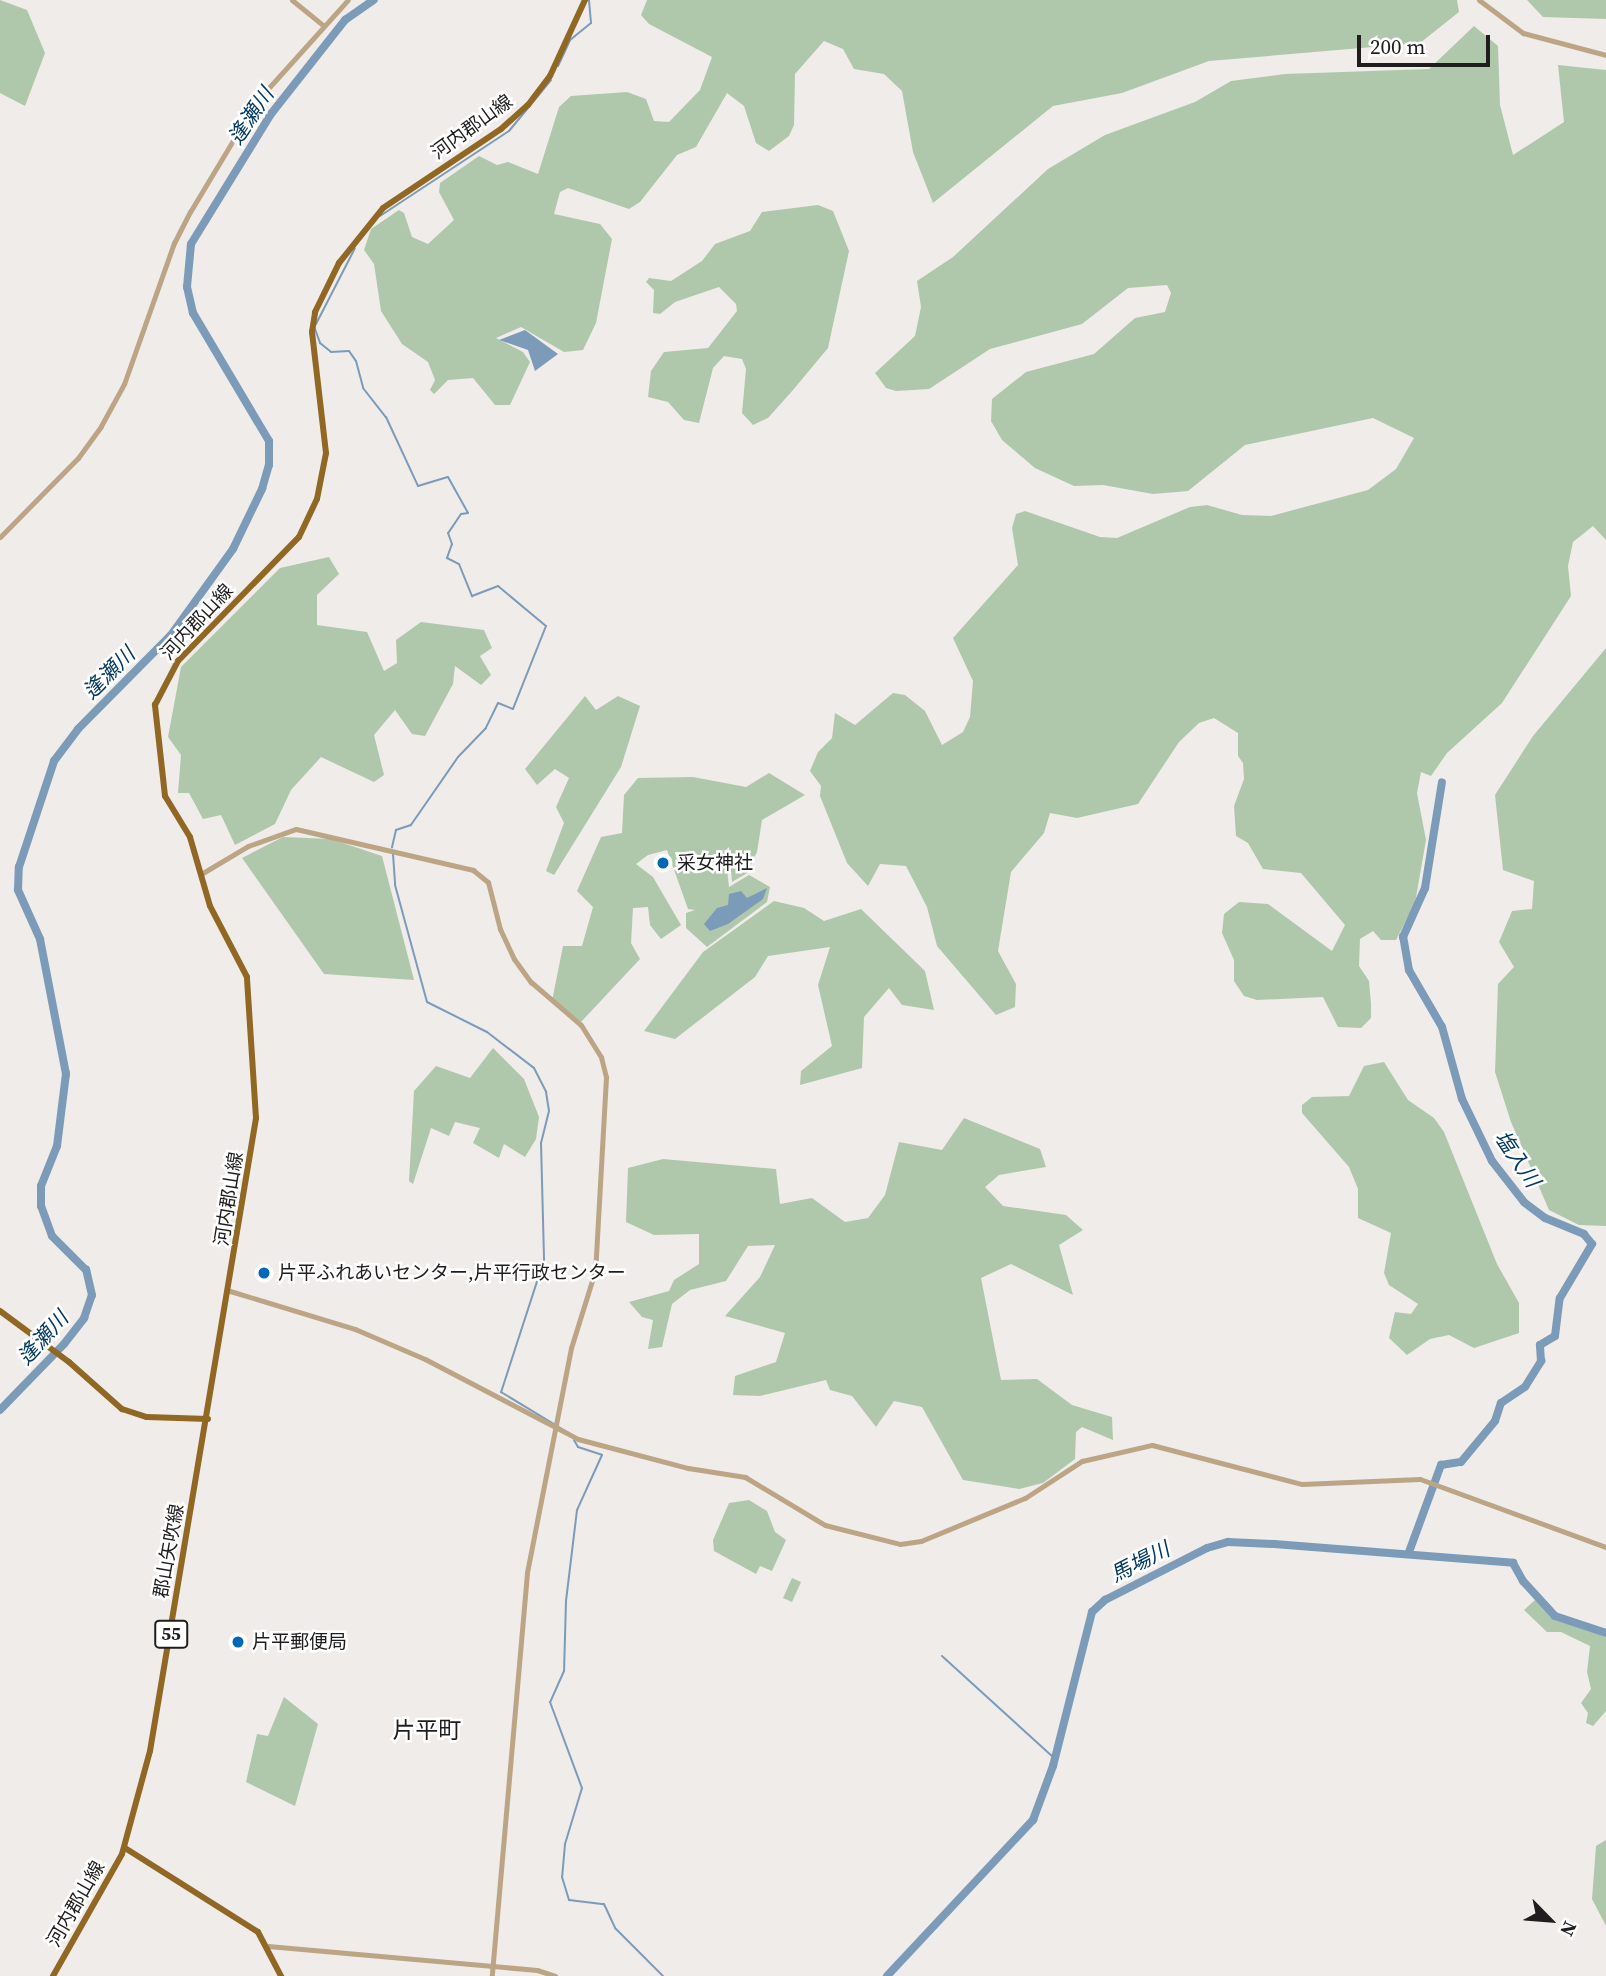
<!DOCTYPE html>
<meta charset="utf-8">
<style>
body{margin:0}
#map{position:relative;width:1606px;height:1976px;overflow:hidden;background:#f0ecea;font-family:"Source Serif 4","Noto Sans JP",serif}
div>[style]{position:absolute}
.green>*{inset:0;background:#afc8ab}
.water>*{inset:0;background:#7c9bb8}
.stream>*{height:2px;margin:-1px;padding:0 1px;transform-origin:1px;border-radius:1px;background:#7c9bb8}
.river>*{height:8px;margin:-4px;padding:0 4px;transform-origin:4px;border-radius:4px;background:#7c9bb8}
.minor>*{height:5px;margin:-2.5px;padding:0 2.5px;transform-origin:2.5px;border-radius:2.5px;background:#bca584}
.major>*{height:6px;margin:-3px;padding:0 3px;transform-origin:3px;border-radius:3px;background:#906823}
.dots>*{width:19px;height:19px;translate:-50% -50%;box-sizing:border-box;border:4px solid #fff;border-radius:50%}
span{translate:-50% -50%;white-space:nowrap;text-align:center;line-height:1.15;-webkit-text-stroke:5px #fff;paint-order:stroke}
.shield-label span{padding:2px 5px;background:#fff;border:2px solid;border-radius:5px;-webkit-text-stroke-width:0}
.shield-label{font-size:18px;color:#1f1d1d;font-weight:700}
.street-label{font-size:19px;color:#1f1d1d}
.poi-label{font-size:19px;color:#1f1d1d}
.left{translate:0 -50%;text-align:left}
.water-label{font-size:21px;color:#033a61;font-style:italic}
.quarter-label{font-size:23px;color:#1f1d1d}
.north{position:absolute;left:1515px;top:1885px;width:70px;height:70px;-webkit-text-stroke:5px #fff;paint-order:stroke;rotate:115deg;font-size:19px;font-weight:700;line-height:28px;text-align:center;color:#1f1d1d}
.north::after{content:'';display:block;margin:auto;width:24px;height:32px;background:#1f1d1d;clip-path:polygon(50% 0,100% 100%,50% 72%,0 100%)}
.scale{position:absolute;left:1357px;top:35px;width:133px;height:32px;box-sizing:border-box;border:4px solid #1f1d1d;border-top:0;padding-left:9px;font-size:21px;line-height:24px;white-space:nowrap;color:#1f1d1d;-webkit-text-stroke:5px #fff;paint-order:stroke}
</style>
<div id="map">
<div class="green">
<div style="clip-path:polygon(0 0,27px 10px,45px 53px,25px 106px,0 93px)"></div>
<div style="clip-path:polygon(647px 0,1457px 0,1459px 12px,1420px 43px,1209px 61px,1122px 93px,1053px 106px,933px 203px,913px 152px,902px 91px,884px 74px,854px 69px,843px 49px,824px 41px,795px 74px,794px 125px,789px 136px,769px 151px,756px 143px,744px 106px,727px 93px,696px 147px,677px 155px,640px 202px,629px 209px,568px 188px,560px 192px,554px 214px,600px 224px,612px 239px,596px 323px,583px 350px,564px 352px,521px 327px,496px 338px,523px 352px,530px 362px,510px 405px,495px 405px,473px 378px,448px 380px,434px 394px,430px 390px,435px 380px,428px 362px,402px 344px,381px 311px,374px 264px,364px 250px,371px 229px,399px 210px,404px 213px,412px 237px,428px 244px,454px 220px,439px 192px,440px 183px,479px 156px,497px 165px,508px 162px,538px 174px,559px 107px,571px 96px,627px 92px,646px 99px,654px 121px,669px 122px,700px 90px,712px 57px,649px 24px,641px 15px)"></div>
<div style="clip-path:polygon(1527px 0,1606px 0,1606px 19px,1543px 17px)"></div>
<div style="clip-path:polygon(1474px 26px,1498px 46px,1500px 105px,1513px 155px,1564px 122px,1558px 65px,1606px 70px,1606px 540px,1593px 526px,1573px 542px,1568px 566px,1571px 596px,1502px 703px,1447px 753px,1431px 776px,1421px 772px,1417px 793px,1426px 840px,1415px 903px,1396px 940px,1381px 940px,1373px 931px,1360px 939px,1359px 966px,1369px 981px,1371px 1004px,1371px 1018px,1361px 1028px,1338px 1027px,1323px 997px,1257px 1000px,1244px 996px,1234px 981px,1234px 960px,1222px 933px,1224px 914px,1239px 902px,1268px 904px,1332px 951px,1345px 925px,1301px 873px,1263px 869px,1248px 843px,1236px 836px,1234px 806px,1244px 779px,1243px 763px,1238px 756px,1238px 733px,1214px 718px,1199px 723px,1179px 742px,1138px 804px,1077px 818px,1050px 813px,1044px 833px,1011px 872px,998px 951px,1016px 984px,1015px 1007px,996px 1015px,937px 946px,927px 907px,906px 866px,880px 864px,868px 886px,847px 863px,820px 796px,821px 786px,810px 771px,818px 752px,832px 738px,835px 713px,855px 725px,893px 693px,905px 695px,925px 711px,942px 745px,963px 732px,970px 717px,973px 681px,953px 638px,1018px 565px,1012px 528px,1016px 514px,1025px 511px,1100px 537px,1117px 538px,1190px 507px,1207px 505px,1242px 515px,1271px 516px,1368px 490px,1396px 469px,1414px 438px,1373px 418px,1245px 445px,1188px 491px,1153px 494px,1103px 485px,1074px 486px,1035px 468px,1002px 440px,991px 421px,992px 399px,1026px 372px,1094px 354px,1135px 318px,1165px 312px,1171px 293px,1167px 285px,1128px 288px,1082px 324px,990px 349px,929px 389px,896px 391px,886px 388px,875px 373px,915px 336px,921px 307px,917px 281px,953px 257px,1048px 169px,1105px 135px,1195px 102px,1231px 81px,1285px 74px,1429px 69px)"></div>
<div style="clip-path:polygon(818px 205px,833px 211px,849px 251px,828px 348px,793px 390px,768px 418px,753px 425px,742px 413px,746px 369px,742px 359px,724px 356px,713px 368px,699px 423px,684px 420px,668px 402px,648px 397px,651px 371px,664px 352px,708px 348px,737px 311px,736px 304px,719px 287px,675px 302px,660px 314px,653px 313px,654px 290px,646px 282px,649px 278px,671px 281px,702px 261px,715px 244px,750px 231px,762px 212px)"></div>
<div style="clip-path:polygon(329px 557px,339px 574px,317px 595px,317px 625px,367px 632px,384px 671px,397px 663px,396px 640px,421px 622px,484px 630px,492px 648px,480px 656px,491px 675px,481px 685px,455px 666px,453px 684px,425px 736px,412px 734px,395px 710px,374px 735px,384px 775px,374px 782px,321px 757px,291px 790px,275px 824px,235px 845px,221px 815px,203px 819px,189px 793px,178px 793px,181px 755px,168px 737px,181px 667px,280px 568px)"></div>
<div style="clip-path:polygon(1606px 648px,1606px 1226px,1579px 1225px,1549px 1210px,1511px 1122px,1495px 1072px,1498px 984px,1514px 967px,1499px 942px,1512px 911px,1532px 909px,1534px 881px,1503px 870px,1495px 795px,1533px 736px)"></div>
<div style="clip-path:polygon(585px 696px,596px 710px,618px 696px,640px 706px,621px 767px,554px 875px,546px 871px,564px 823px,556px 807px,569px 778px,555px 769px,537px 785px,525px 769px)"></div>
<div style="clip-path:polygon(769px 773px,805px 795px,762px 820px,757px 852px,747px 873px,732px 882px,729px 847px,725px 851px,729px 887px,749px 875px,770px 887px,767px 902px,707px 947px,686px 928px,686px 913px,695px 910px,688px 909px,667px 850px,648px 855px,636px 864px,653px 877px,681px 925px,661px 939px,650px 925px,648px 907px,633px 908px,631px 943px,640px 959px,581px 1022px,552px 1001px,563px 946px,582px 946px,593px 907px,577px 891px,601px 837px,622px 833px,624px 795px,638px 778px,693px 777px,746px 787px)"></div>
<div style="clip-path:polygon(283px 837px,331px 839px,382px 856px,414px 980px,324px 974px,242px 858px)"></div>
<div style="clip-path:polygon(774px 901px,804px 908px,824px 921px,861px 909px,925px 971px,934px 1010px,902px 1005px,889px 988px,864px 1017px,862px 1068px,800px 1085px,801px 1071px,832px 1046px,818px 985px,830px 947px,768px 956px,755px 977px,675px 1039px,644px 1031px,703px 952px)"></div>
<div style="clip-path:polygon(493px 1048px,524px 1079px,539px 1117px,536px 1139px,525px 1157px,504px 1144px,499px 1158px,473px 1143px,480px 1128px,455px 1122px,449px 1136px,431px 1128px,413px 1184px,409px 1181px,414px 1091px,436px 1066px,470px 1078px)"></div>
<div style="clip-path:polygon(1384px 1062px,1408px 1100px,1434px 1118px,1444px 1132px,1497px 1264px,1519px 1303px,1519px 1333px,1474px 1348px,1449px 1335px,1430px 1339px,1407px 1355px,1389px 1338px,1395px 1312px,1411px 1314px,1418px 1304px,1389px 1285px,1384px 1273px,1391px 1233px,1358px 1218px,1358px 1189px,1349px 1167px,1302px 1113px,1302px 1105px,1312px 1097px,1349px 1096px,1364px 1066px)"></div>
<div style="clip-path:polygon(964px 1118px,1040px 1149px,1046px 1167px,999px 1175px,985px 1187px,1003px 1206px,1066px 1215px,1083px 1230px,1059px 1245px,1073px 1295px,1011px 1264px,981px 1278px,1001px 1380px,1037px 1379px,1072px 1405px,1112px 1417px,1113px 1440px,1082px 1427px,1076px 1432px,1075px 1459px,1043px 1483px,1019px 1489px,963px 1480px,922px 1407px,894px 1401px,876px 1427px,852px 1396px,830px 1390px,826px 1380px,760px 1396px,733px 1395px,735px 1376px,776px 1362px,785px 1333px,725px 1316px,760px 1277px,775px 1245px,748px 1246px,726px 1281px,690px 1290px,672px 1304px,662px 1347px,648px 1349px,653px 1320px,642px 1317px,629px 1302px,669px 1291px,674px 1280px,699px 1264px,699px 1234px,654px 1235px,626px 1222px,628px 1168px,663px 1159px,776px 1169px,780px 1204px,812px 1198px,845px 1222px,868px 1218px,885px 1195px,899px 1142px,942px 1150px)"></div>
<div style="clip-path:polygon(749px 1500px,767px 1511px,775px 1532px,786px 1540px,772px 1571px,760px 1566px,756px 1574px,714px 1551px,713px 1540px,729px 1503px)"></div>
<div style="clip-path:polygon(792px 1578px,801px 1582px,792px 1602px,783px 1598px)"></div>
<div style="clip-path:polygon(1535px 1600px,1560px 1620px,1606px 1636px,1606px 1711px,1593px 1726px,1586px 1723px,1588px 1713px,1581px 1703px,1591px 1689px,1587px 1672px,1590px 1646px,1561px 1632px,1547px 1632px,1524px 1610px)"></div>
<div style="clip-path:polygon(284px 1697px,318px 1724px,295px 1806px,246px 1782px,257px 1734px,268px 1736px)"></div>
<div style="clip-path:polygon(1606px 1840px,1606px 1926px,1592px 1899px,1596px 1846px)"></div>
</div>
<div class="water">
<div style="clip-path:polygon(525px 330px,558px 354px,535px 371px,528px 350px,499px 340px)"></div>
<div style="clip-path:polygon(767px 888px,763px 899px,728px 924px,710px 931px,704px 924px,717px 908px,728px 905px,729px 894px,741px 891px,747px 898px)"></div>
</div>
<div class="stream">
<div style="left:558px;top:66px;width:29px;rotate:-65deg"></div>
<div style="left:570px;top:40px;width:27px;rotate:-39deg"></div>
<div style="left:591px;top:23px;width:23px;rotate:-95deg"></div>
<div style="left:380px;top:216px;width:154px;rotate:-33.4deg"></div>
<div style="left:509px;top:131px;width:66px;rotate:-50.5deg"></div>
<div style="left:316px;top:324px;width:85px;rotate:-62.8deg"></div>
<div style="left:315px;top:329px;width:15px;rotate:70deg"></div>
<div style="left:320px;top:343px;width:14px;rotate:39deg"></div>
<div style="left:331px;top:352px;width:18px;rotate:-3deg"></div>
<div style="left:349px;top:351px;width:12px;rotate:55deg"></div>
<div style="left:356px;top:361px;width:28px;rotate:75deg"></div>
<div style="left:363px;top:388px;width:37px;rotate:52deg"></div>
<div style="left:386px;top:417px;width:76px;rotate:65.1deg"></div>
<div style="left:418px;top:486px;width:31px;rotate:-17deg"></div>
<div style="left:448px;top:477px;width:41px;rotate:60.9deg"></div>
<div style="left:468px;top:513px;width:7px;rotate:172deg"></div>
<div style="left:461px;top:514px;width:23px;rotate:124deg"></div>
<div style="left:448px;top:533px;width:12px;rotate:70deg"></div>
<div style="left:452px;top:544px;width:15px;rotate:110deg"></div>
<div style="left:447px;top:558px;width:13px;rotate:27deg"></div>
<div style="left:459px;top:564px;width:35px;rotate:68deg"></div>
<div style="left:472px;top:596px;width:28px;rotate:-21deg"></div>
<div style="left:498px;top:586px;width:62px;rotate:39.8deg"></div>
<div style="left:546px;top:626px;width:89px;rotate:111.7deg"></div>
<div style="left:513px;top:709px;width:16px;rotate:-158deg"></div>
<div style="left:498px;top:703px;width:28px;rotate:116deg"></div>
<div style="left:486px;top:728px;width:40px;rotate:134deg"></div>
<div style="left:458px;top:757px;width:83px;rotate:124.7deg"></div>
<div style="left:411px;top:825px;width:16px;rotate:162deg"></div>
<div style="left:396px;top:830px;width:18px;rotate:103deg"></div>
<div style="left:393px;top:854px;width:31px;rotate:86deg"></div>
<div style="left:395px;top:885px;width:121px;rotate:74.7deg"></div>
<div style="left:427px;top:1002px;width:67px;rotate:26.6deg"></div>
<div style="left:487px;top:1032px;width:59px;rotate:37.5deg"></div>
<div style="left:534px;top:1068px;width:27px;rotate:63deg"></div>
<div style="left:546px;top:1092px;width:19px;rotate:81deg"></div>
<div style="left:549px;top:1111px;width:33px;rotate:104deg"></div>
<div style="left:541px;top:1143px;width:117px;rotate:88.5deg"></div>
<div style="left:544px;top:1260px;width:139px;rotate:108deg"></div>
<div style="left:501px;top:1392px;width:83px;rotate:31.2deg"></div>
<div style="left:574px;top:1440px;width:8px;rotate:60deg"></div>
<div style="left:578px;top:1447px;width:25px;rotate:18deg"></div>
<div style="left:602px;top:1455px;width:60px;rotate:114.4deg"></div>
<div style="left:577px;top:1510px;width:92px;rotate:96.9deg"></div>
<div style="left:566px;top:1601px;width:70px;rotate:91.6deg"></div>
<div style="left:564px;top:1671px;width:34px;rotate:114deg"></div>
<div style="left:550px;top:1702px;width:92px;rotate:69.6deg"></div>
<div style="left:582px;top:1788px;width:59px;rotate:106.9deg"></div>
<div style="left:565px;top:1844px;width:33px;rotate:95deg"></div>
<div style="left:562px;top:1877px;width:24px;rotate:73deg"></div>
<div style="left:569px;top:1900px;width:35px;rotate:7deg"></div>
<div style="left:604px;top:1904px;width:26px;rotate:65deg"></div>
<div style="left:615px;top:1928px;width:68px;rotate:45deg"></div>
<div style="left:942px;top:1656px;width:153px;rotate:42.3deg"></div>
</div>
<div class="river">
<div style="left:0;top:1410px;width:92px;rotate:-45.9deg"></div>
<div style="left:64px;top:1344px;width:33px;rotate:-52deg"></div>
<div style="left:84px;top:1318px;width:24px;rotate:-71deg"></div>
<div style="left:92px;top:1295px;width:26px;rotate:-103deg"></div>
<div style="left:86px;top:1270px;width:48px;rotate:-135deg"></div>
<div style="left:52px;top:1236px;width:32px;rotate:-110deg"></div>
<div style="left:41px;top:1206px;width:20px;rotate:-90deg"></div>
<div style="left:41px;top:1186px;width:43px;rotate:-68.2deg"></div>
<div style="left:57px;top:1146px;width:73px;rotate:-82.9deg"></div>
<div style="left:66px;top:1074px;width:137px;rotate:-100.9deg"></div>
<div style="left:40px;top:939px;width:54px;rotate:-114.2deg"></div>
<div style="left:18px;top:890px;width:23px;rotate:-88deg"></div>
<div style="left:19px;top:867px;width:112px;rotate:-71.7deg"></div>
<div style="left:54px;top:761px;width:40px;rotate:-53deg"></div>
<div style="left:78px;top:729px;width:132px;rotate:-45.3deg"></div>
<div style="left:171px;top:635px;width:106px;rotate:-54.2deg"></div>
<div style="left:233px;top:549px;width:67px;rotate:-64.2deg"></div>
<div style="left:262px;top:489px;width:25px;rotate:-74deg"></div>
<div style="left:269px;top:465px;width:24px;rotate:-90deg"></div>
<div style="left:269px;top:441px;width:149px;rotate:-120.7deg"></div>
<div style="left:193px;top:313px;width:27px;rotate:-103deg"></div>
<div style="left:187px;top:287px;width:43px;rotate:-84.7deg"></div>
<div style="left:191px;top:244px;width:153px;rotate:-58.4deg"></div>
<div style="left:271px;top:114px;width:120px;rotate:-51.8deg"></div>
<div style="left:345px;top:20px;width:35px;rotate:-35deg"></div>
<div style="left:1409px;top:1552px;width:93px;rotate:-69.8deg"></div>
<div style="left:1441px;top:1465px;width:20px;rotate:-9deg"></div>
<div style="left:1461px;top:1462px;width:53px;rotate:-50.3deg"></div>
<div style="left:1495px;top:1421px;width:19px;rotate:-72deg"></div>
<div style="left:1501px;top:1403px;width:29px;rotate:-34deg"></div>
<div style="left:1525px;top:1387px;width:31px;rotate:-58deg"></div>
<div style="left:1541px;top:1361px;width:16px;rotate:-94deg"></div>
<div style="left:1540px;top:1345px;width:17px;rotate:-31deg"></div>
<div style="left:1555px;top:1336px;width:38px;rotate:-83deg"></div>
<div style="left:1560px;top:1298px;width:63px;rotate:-59.3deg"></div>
<div style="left:1592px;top:1244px;width:13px;rotate:-129deg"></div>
<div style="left:1584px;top:1234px;width:42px;rotate:-157.7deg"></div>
<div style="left:1545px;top:1218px;width:26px;rotate:-143deg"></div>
<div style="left:1524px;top:1202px;width:52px;rotate:-128deg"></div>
<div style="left:1492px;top:1161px;width:69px;rotate:-115.8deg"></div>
<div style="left:1462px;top:1099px;width:75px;rotate:-105.5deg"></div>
<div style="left:1442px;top:1027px;width:66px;rotate:-120.1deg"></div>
<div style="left:1409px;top:970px;width:34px;rotate:-100deg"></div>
<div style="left:1403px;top:937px;width:54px;rotate:-65.8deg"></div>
<div style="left:1425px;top:888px;width:107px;rotate:-80.9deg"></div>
<div style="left:887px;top:1976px;width:214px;rotate:-46.9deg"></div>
<div style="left:1033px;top:1820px;width:58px;rotate:-69.7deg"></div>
<div style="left:1053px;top:1766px;width:159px;rotate:-75.8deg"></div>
<div style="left:1092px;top:1612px;width:18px;rotate:-43deg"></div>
<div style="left:1105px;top:1600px;width:114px;rotate:-27deg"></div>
<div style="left:1207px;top:1548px;width:22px;rotate:-16deg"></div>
<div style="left:1228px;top:1542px;width:46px;rotate:2.5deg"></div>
<div style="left:1274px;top:1544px;width:240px;rotate:4.5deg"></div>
<div style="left:1513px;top:1563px;width:21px;rotate:61deg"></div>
<div style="left:1523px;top:1581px;width:47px;rotate:47.6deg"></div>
<div style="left:1555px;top:1616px;width:54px;rotate:18.4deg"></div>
</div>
<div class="minor">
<div style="left:292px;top:0;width:41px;rotate:39.1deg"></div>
<div style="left:1479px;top:0;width:55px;rotate:36.9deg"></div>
<div style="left:1523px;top:33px;width:86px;rotate:14.8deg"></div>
<div style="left:0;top:537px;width:111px;rotate:-45.4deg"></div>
<div style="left:78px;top:458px;width:39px;rotate:-54deg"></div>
<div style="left:101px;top:426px;width:48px;rotate:-61.3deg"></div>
<div style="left:124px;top:384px;width:150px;rotate:-70.5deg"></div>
<div style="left:174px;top:243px;width:35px;rotate:-63deg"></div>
<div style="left:190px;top:212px;width:128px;rotate:-59deg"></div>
<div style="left:256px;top:102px;width:137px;rotate:-48deg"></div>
<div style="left:201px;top:874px;width:55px;rotate:-30.8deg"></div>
<div style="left:248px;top:846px;width:51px;rotate:-19.5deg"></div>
<div style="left:296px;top:829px;width:182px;rotate:13deg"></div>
<div style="left:473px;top:870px;width:19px;rotate:39deg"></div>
<div style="left:488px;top:882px;width:49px;rotate:75.7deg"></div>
<div style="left:500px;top:929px;width:33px;rotate:65deg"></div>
<div style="left:514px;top:959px;width:29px;rotate:54deg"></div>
<div style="left:531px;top:982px;width:66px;rotate:40.7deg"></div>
<div style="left:581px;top:1025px;width:38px;rotate:58deg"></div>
<div style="left:601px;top:1057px;width:21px;rotate:76deg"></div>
<div style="left:606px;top:1077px;width:194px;rotate:93.2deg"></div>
<div style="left:595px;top:1271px;width:81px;rotate:107.3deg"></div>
<div style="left:571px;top:1348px;width:229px;rotate:101.1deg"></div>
<div style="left:527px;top:1573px;width:405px;rotate:95deg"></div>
<div style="left:230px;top:1291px;width:131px;rotate:16.9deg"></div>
<div style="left:355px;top:1329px;width:76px;rotate:23.2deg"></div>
<div style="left:425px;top:1359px;width:173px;rotate:27.6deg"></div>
<div style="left:578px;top:1439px;width:114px;rotate:14.8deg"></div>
<div style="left:688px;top:1468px;width:58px;rotate:9deg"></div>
<div style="left:745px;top:1477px;width:93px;rotate:31deg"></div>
<div style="left:825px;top:1525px;width:77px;rotate:14.2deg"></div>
<div style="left:900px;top:1544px;width:21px;rotate:-8deg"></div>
<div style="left:921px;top:1541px;width:113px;rotate:-22.5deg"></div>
<div style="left:1025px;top:1498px;width:68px;rotate:-33deg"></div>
<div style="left:1082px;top:1461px;width:72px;rotate:-12.9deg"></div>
<div style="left:1152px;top:1445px;width:155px;rotate:14.6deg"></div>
<div style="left:1302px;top:1484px;width:118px;rotate:-2.4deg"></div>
<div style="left:1420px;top:1479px;width:198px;rotate:20.1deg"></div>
<div style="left:268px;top:1946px;width:270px;rotate:5.1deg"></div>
<div style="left:537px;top:1970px;width:19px;rotate:18deg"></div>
</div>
<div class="major">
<div style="left:0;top:1311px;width:86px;rotate:36.5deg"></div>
<div style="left:69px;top:1362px;width:71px;rotate:41.6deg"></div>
<div style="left:122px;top:1409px;width:26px;rotate:18deg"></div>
<div style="left:147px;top:1417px;width:61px;rotate:1.9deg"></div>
<div style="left:125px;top:1848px;width:157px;rotate:32.3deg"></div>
<div style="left:258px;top:1932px;width:50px;rotate:62.4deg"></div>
<div style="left:53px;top:1976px;width:140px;rotate:-60.5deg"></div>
<div style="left:122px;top:1854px;width:107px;rotate:-74.8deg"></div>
<div style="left:150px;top:1751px;width:642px;rotate:-80.49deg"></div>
<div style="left:256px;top:1118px;width:141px;rotate:-93.7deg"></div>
<div style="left:247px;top:977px;width:80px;rotate:-117.5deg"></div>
<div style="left:210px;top:906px;width:72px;rotate:-106.2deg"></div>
<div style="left:190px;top:837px;width:48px;rotate:-121.4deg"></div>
<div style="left:165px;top:796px;width:92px;rotate:-96.3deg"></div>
<div style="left:155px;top:705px;width:50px;rotate:-62.4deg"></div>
<div style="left:178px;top:661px;width:173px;rotate:-45.7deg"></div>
<div style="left:299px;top:537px;width:42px;rotate:-64.7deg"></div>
<div style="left:317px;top:499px;width:47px;rotate:-78.9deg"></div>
<div style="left:326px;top:453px;width:122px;rotate:-96.6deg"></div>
<div style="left:312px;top:332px;width:20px;rotate:-81deg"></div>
<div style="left:315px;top:312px;width:55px;rotate:-63.9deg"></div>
<div style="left:339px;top:263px;width:70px;rotate:-51.3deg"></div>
<div style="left:383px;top:208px;width:142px;rotate:-33.8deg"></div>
<div style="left:501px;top:129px;width:36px;rotate:-42deg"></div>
<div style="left:528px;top:105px;width:36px;rotate:-53deg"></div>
<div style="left:550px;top:76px;width:84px;rotate:-65.3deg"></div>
</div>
<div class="dots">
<div style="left:663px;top:863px;background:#0068b4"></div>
<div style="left:264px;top:1273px;background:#0068b4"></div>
<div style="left:238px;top:1642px;background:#0068b4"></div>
</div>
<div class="shield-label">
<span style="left:171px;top:1634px">55</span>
</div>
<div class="street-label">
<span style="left:472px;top:127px;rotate:-36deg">河内郡山線</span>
<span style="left:197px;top:622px;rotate:-47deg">河内郡山線</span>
<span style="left:229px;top:1199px;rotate:-81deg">河内郡山線</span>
<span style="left:169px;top:1551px;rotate:-80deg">郡山矢吹線</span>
<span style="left:76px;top:1904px;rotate:-60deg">河内郡山線</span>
</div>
<div class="poi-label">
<span class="left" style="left:677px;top:863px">采女神社</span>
<span class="left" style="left:278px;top:1273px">片平ふれあいセンター,片平行政センター</span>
<span class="left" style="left:252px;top:1642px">片平郵便局</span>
</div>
<div class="water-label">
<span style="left:251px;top:116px;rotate:-56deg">逢瀬川</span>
<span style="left:109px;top:673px;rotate:-45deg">逢瀬川</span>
<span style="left:1517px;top:1159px;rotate:56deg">塩入川</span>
<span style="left:43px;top:1338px;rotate:-48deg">逢瀬川</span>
<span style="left:1140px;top:1562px;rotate:-27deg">馬場川</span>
</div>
<div class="quarter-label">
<span style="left:427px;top:1730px">片平町</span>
</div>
<div class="north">N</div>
<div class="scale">200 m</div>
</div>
